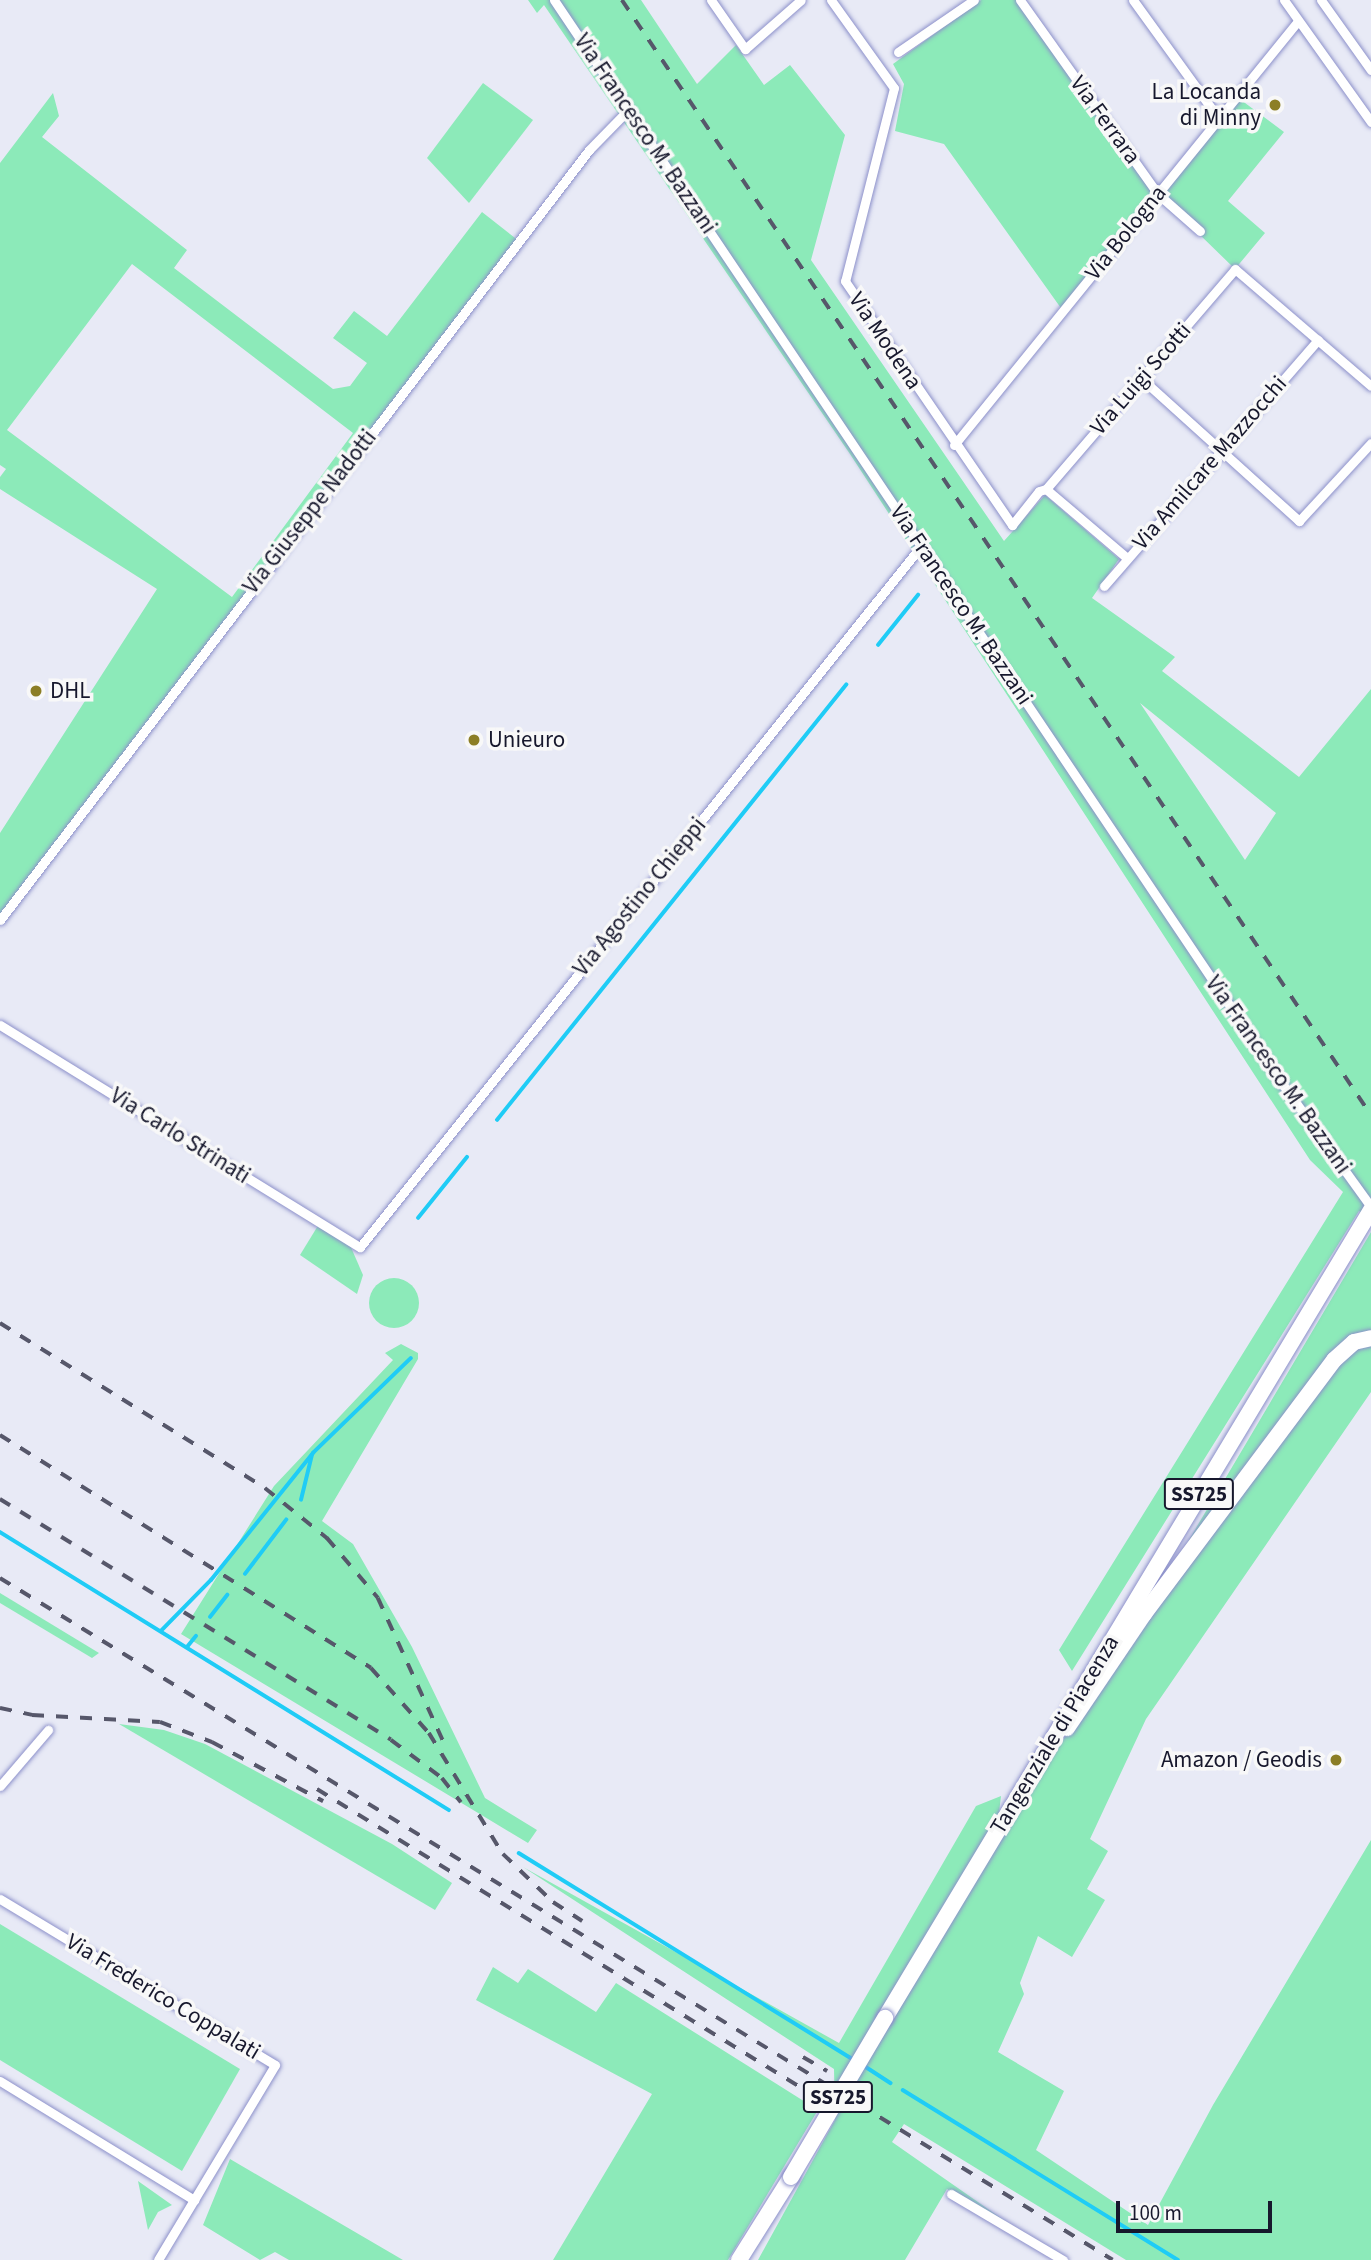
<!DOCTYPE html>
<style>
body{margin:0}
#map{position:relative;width:1371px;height:2260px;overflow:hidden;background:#e8eaf6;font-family:"Source Sans 3",sans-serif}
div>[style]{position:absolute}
.green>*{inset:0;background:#8ceab9}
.round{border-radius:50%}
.stream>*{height:3.5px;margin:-1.75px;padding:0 1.75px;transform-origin:1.75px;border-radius:1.75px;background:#1fccf6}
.roads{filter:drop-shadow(0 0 2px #8c90ca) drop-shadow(0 0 2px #8c90ca)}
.minor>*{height:9px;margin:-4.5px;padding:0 4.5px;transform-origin:4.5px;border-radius:4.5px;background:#fff}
.trunk>*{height:16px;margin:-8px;padding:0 8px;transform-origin:8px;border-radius:8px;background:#fff}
.rail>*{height:3.5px;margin-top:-1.75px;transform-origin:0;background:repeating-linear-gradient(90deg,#56576a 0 12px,transparent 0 24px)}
.bridges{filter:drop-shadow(0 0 2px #8c90ca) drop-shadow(0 0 2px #8c90ca)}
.trunk-bridge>*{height:16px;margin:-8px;padding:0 8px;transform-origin:8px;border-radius:8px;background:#fff}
.dots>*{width:19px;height:19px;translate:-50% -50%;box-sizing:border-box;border:4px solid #f8f8f8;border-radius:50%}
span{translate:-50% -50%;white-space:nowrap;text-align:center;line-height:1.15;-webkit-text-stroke:7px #f8f8f8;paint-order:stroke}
.shield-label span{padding:2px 5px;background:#f8f8f8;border:2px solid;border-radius:5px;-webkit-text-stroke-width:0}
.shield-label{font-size:21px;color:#17182d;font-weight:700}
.poi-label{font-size:23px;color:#17182d}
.right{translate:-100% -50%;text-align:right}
.left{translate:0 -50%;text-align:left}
.street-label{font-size:23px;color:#17182d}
.scale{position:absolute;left:1116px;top:2201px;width:156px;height:32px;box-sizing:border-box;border:4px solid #17182d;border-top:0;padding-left:9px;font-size:21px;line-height:24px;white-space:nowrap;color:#17182d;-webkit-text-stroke:5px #f8f8f8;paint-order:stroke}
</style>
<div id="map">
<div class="green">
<div style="clip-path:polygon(evenodd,528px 0,641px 0,697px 84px,736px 45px,764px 85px,790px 65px,845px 135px,811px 260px,1004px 541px,1045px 495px,1119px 559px,1092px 598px,1175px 657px,1162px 671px,1299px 777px,1371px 689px,1371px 1219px,1359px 1211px,1072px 1671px,1059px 1650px,1343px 1192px,1310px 1160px,850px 454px,544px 5px,537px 13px,528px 0,1140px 703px,1276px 813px,1245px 860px,1140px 703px)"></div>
<div style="clip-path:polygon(981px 0,1016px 0,1159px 194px,1237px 97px,1284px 132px,1228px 201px,1265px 233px,1235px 269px,1159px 195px,1063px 311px,944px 144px,895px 131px,904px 84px,893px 64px)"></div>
<div style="clip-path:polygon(483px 83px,533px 120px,469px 203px,427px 158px)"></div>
<div style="clip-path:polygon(evenodd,53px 93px,59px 116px,42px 137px,187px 250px,174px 268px,333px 389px,350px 386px,367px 363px,333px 338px,354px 311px,387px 336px,482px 212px,519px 241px,0 921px,0 833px,157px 589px,0 489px,0 477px,6px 469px,0 465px,0 163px,53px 93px,132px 264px,353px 433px,232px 597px,7px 430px,132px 264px)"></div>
<div style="clip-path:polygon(319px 1224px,350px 1245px,363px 1275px,357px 1294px,300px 1255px)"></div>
<div style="clip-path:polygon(1371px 1232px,1371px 1392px,1146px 1719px,1090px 1839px,1108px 1851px,1087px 1889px,1105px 1900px,1072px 1957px,1038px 1936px,1020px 1983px,1024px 1994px,998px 2052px,1064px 2091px,1036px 2150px,1148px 2225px,1213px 2105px,1371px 1840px,1371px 2260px,1126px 2260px,904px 2124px,892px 2142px,1038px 2244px,947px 2189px,905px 2260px,758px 2260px,835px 2120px,834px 2069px,523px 1867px,839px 2043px,976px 1806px,1001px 1796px,995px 1847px,1183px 1550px)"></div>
<div class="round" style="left:369px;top:1278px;width:50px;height:50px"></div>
<div style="clip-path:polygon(401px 1344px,418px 1353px,418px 1359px,322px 1521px,353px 1544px,412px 1647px,485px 1798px,537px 1830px,528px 1843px,181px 1634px,274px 1486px,393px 1360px,385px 1353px)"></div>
<div style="clip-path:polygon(0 1593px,99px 1653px,92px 1658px,0 1603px)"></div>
<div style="clip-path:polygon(119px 1724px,164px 1730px,205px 1744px,392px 1844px,452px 1883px,435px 1910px)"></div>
<div style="clip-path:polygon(0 1924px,240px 2069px,182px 2171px,0 2060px)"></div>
<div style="clip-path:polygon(493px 1967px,518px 1983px,528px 1969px,596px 2012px,616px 1983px,818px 2110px,728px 2260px,553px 2260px,652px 2094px,476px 2000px)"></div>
<div style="clip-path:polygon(230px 2159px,403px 2260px,289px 2260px,275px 2252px,260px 2260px,203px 2225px)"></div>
<div style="clip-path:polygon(138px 2181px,172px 2205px,158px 2212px,148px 2230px)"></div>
</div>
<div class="stream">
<div style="left:878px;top:645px;width:64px;rotate:-51.3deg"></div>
<div style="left:497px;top:1120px;width:558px;rotate:-51.26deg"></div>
<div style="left:418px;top:1218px;width:78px;rotate:-51.2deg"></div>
<div style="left:301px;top:1500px;width:46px;rotate:-76.3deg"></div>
<div style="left:0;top:1532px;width:528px;rotate:31.76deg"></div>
<div style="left:245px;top:1574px;width:68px;rotate:-52.8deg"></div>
<div style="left:210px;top:1617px;width:28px;rotate:-52deg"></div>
<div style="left:161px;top:1631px;width:71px;rotate:-45.6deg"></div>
<div style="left:211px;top:1580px;width:163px;rotate:-51.2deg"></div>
<div style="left:313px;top:1453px;width:136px;rotate:-44.1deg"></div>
<div style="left:187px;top:1647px;width:14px;rotate:-51deg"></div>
<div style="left:519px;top:1853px;width:392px;rotate:31.7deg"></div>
<div style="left:863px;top:2065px;width:33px;rotate:33deg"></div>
<div style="left:903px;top:2090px;width:323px;rotate:31.7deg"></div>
</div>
<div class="roads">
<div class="minor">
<div style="left:554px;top:0;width:1304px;rotate:56.1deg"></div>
<div style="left:1281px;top:1082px;width:154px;rotate:54.2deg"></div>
<div style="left:711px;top:0;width:60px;rotate:55.2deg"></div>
<div style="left:745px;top:49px;width:74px;rotate:-41.2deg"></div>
<div style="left:831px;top:0;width:108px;rotate:54.4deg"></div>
<div style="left:894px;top:88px;width:199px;rotate:104.2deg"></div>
<div style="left:845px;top:281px;width:296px;rotate:55.6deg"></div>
<div style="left:1012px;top:525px;width:43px;rotate:-51.5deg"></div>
<div style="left:1039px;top:491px;width:7px;rotate:-16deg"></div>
<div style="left:1046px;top:489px;width:106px;rotate:40.4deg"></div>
<div style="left:1020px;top:0;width:238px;rotate:54.6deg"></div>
<div style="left:1158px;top:194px;width:56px;rotate:41.4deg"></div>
<div style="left:1133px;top:0;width:147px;rotate:54.1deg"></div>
<div style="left:1284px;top:0;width:150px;rotate:54.5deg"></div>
<div style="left:1321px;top:0;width:86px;rotate:54.5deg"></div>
<div style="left:898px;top:52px;width:92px;rotate:-34.4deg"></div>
<div style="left:1142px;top:379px;width:212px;rotate:42.1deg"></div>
<div style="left:1299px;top:521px;width:106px;rotate:-47.3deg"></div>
<div style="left:954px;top:445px;width:546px;rotate:-50.95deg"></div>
<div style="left:1046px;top:489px;width:290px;rotate:-49.3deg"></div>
<div style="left:1235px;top:269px;width:179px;rotate:40.7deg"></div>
<div style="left:1104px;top:586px;width:326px;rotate:-49deg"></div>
<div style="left:0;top:920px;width:969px;rotate:-52.59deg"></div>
<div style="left:589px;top:150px;width:56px;rotate:-45.7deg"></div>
<div style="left:0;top:1025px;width:423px;rotate:31.7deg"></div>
<div style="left:360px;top:1247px;width:898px;rotate:-51.33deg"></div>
<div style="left:0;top:1786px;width:74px;rotate:-49.4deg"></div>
<div style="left:0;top:1899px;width:321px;rotate:31.1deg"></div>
<div style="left:275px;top:2065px;width:227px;rotate:121deg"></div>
<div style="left:0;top:2081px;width:228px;rotate:31.5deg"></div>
<div style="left:951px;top:2194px;width:130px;rotate:30.5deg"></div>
</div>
<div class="trunk">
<div style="left:1067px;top:1728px;width:138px;rotate:-56deg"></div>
<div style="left:1144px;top:1614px;width:317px;rotate:-53.2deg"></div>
<div style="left:1334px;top:1360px;width:27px;rotate:-42deg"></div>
<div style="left:1354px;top:1342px;width:17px;rotate:-13deg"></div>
<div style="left:885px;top:2018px;width:943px;rotate:-58.97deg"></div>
<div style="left:739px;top:2260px;width:98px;rotate:-57.9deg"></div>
</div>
</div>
<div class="rail">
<div style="left:622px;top:0;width:1343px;rotate:56.11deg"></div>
<div style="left:0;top:1323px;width:312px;rotate:31.9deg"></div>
<div style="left:265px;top:1488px;width:80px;rotate:38.9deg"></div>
<div style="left:327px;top:1538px;width:79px;rotate:49.6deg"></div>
<div style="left:378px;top:1598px;width:159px;rotate:65.5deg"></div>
<div style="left:0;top:1435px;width:438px;rotate:32.1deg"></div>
<div style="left:371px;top:1668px;width:87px;rotate:48.3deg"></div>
<div style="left:429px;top:1733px;width:142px;rotate:58.6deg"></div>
<div style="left:503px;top:1854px;width:69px;rotate:43.8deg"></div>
<div style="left:553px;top:1902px;width:35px;rotate:33deg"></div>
<div style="left:0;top:1499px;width:459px;rotate:31.6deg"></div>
<div style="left:391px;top:1740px;width:64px;rotate:36.7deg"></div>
<div style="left:442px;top:1778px;width:31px;rotate:52deg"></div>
<div style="left:0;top:1578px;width:1305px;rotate:31.5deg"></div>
<div style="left:0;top:1708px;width:33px;rotate:12deg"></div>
<div style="left:32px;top:1715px;width:128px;rotate:3.1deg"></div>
<div style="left:160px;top:1722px;width:56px;rotate:21deg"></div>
<div style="left:212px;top:1742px;width:126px;rotate:28deg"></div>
<div style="left:317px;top:1789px;width:583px;rotate:31.67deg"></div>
<div style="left:803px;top:2057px;width:28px;rotate:30deg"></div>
</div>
<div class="bridges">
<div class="trunk-bridge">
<div style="left:791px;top:2177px;width:185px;rotate:-59.4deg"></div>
</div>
</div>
<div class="dots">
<div style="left:1275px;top:105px;background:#8c7e25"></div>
<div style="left:36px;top:691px;background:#8c7e25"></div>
<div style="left:474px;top:740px;background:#8c7e25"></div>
<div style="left:1336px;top:1760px;background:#8c7e25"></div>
</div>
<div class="shield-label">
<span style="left:1199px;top:1494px">SS725</span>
<span style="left:838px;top:2097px">SS725</span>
</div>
<div class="poi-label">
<span class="right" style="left:1261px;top:105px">La Locanda<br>di Minny</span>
<span class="left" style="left:50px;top:691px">DHL</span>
<span class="left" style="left:488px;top:740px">Unieuro</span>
<span class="right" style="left:1322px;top:1760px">Amazon / Geodis</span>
</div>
<div class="street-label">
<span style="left:1105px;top:120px;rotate:54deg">Via Ferrara</span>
<span style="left:645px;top:134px;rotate:56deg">Via Francesco M. Bazzani</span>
<span style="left:1126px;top:233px;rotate:-51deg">Via Bologna</span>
<span style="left:885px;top:341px;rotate:56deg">Via Modena</span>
<span style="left:1141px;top:379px;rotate:-49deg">Via Luigi Scotti</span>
<span style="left:1210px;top:463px;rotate:-49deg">Via Amilcare Mazzocchi</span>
<span style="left:310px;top:512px;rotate:-52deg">Via Giuseppe Nadotti</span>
<span style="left:961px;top:605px;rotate:56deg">Via Francesco M. Bazzani</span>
<span style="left:640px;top:897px;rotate:-51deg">Via Agostino Chieppi</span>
<span style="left:1278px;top:1075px;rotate:55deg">Via Francesco M. Bazzani</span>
<span style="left:180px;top:1136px;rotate:32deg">Via Carlo Strinati</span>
<span style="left:1055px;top:1735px;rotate:-59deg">Tangenziale di Piacenza</span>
<span style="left:163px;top:1997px;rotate:31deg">Via Frederico Coppalati</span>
</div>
<div class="scale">100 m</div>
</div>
